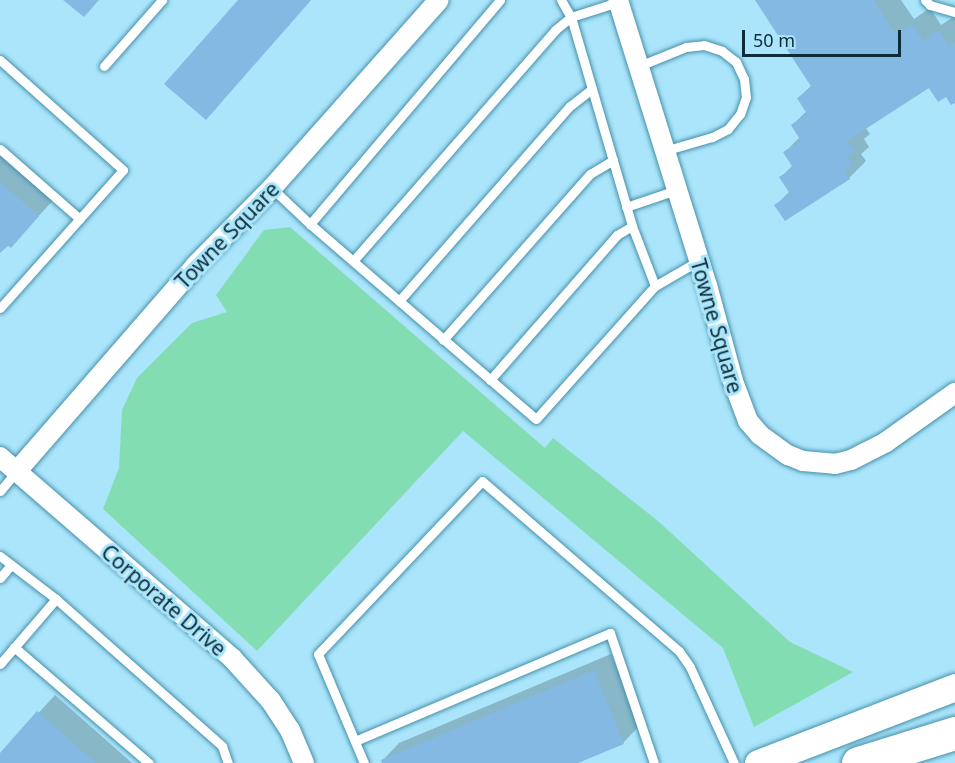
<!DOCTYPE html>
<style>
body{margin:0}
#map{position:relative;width:955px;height:763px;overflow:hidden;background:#aae5fb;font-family:"Noto Sans",sans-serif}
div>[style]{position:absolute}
.green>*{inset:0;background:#83ddb3}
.shadow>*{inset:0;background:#0003}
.building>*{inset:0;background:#83b9e3}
.roads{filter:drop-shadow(0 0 2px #4690aa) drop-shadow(0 0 2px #4690aa)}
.lane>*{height:9px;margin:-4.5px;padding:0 4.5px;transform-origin:4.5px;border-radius:4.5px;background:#fff}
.street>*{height:20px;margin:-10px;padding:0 10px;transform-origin:10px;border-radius:10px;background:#fff}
.secondary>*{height:27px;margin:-13.5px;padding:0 13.5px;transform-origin:13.5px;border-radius:13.5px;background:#fff}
.highway>*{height:33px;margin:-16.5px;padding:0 16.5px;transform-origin:16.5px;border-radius:16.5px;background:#fff}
span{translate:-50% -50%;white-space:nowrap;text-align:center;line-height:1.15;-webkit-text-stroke:6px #aae5fb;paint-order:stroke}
.street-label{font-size:21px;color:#0c2c37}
.scale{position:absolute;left:742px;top:30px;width:159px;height:27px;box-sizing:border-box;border:3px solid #0c2c37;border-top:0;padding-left:8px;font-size:18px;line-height:21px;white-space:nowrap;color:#0c2c37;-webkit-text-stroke:4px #aae5fb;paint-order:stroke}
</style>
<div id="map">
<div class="green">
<div style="clip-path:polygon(290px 227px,545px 448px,553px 438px,658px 521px,790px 642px,853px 672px,754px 727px,723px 648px,463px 431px,257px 651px,103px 509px,119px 468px,122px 410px,137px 378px,192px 323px,227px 312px,216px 295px,236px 268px,264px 230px)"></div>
</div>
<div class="shadow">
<div style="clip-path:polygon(239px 0,311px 0,206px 118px)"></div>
<div style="clip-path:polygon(757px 0,901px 0,914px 19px,930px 8px,941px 25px,955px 16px,955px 101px,929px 86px,865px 127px,870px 134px,864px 139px,869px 147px,861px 154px,866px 161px,849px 178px,776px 205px,790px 191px,781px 177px,793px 165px,785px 152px,800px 137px,792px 125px,807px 111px,798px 98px,812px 85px)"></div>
<div style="clip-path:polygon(0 150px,55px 198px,27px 229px,0 253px)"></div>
<div style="clip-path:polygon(611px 654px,640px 725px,624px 742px,574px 763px,384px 763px,383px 760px,399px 743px)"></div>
<div style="clip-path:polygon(55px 695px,132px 763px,0 763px,0 755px)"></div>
</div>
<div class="building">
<div style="clip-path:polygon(63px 0,99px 0,84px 17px)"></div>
<div style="clip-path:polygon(238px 0,311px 0,206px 120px,164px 84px)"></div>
<div style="clip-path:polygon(755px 0,874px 0,896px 35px,912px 24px,923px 41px,939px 30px,949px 46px,955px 42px,955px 103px,951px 105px,946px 97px,938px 102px,929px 88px,847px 141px,854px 152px,847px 156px,853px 165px,844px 170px,850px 179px,785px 221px,774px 205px,790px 194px,779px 177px,793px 168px,783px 152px,801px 141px,791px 125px,807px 114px,797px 98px,812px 88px)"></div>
<div style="clip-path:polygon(0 182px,39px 216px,11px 248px,7px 245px,0 253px)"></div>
<div style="clip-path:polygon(594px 670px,624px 744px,578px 763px,382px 763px,381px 760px)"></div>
<div style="clip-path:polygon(37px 711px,96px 763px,0 763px,0 753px)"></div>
</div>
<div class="roads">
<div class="lane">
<div style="left:500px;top:0;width:294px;rotate:130.3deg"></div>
<div style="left:310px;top:224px;width:298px;rotate:40.8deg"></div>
<div style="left:536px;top:419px;width:178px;rotate:-48.2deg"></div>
<div style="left:655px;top:286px;width:50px;rotate:-30.2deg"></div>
<div style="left:561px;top:0;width:20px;rotate:60deg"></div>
<div style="left:571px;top:17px;width:49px;rotate:-17.7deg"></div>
<div style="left:925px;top:0;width:7px;rotate:45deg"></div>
<div style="left:930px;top:5px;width:26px;rotate:16deg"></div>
<div style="left:0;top:60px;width:165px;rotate:41.8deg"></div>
<div style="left:123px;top:170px;width:185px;rotate:131.7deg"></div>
<div style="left:104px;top:66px;width:88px;rotate:-48.7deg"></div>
<div style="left:639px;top:66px;width:51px;rotate:-22deg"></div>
<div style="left:686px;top:47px;width:18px;rotate:-6deg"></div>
<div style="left:704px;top:45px;width:19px;rotate:18deg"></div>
<div style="left:722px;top:51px;width:18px;rotate:38deg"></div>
<div style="left:736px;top:62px;width:19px;rotate:65deg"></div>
<div style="left:744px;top:79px;width:18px;rotate:84deg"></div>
<div style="left:746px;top:97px;width:18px;rotate:109deg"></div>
<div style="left:740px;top:114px;width:19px;rotate:129deg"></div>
<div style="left:728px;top:129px;width:18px;rotate:153deg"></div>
<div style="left:712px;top:137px;width:50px;rotate:163.7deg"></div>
<div style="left:0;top:149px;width:106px;rotate:41.2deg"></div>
<div style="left:272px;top:188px;width:52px;rotate:43.5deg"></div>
<div style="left:626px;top:207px;width:53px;rotate:-18.8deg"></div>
<div style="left:353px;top:261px;width:307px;rotate:-48.8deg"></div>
<div style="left:555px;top:30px;width:21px;rotate:-39deg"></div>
<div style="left:571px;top:17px;width:218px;rotate:73.7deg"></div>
<div style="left:632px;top:226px;width:64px;rotate:69deg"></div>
<div style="left:399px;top:301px;width:259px;rotate:-48.8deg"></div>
<div style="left:570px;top:106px;width:28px;rotate:-38deg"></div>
<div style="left:443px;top:340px;width:222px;rotate:-48.5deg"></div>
<div style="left:590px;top:174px;width:27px;rotate:-31deg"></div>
<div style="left:490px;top:380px;width:193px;rotate:-48.8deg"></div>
<div style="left:617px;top:235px;width:17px;rotate:-31deg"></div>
<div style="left:0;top:491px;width:26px;rotate:-50deg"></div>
<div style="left:0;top:556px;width:71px;rotate:37.5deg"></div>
<div style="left:0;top:578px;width:16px;rotate:-50deg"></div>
<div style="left:14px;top:647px;width:178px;rotate:40.7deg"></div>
<div style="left:0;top:664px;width:86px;rotate:-49.3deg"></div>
<div style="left:56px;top:599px;width:222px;rotate:41.5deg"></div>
<div style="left:222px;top:746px;width:18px;rotate:71deg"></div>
<div style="left:355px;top:741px;width:277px;rotate:-23deg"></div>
<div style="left:610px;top:633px;width:137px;rotate:71.3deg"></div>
<div style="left:364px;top:763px;width:118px;rotate:-112.9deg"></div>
<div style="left:318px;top:654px;width:238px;rotate:-46.5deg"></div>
<div style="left:482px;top:481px;width:260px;rotate:40.8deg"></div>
<div style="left:679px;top:651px;width:19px;rotate:55deg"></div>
<div style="left:690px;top:667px;width:106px;rotate:65.4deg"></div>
</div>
<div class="street">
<div style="left:618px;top:0;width:299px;rotate:72.7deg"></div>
<div style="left:707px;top:285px;width:99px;rotate:74.8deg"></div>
<div style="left:733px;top:381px;width:43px;rotate:69.4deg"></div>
<div style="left:748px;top:421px;width:18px;rotate:49deg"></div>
<div style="left:760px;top:435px;width:34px;rotate:36deg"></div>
<div style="left:788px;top:455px;width:16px;rotate:22deg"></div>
<div style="left:803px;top:461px;width:32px;rotate:5deg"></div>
<div style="left:835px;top:464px;width:16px;rotate:-14deg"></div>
<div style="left:851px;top:460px;width:39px;rotate:-27deg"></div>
<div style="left:886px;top:442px;width:85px;rotate:-35.4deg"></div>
<div style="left:0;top:457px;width:307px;rotate:40.9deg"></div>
<div style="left:232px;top:658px;width:58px;rotate:47.8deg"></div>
<div style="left:271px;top:701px;width:35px;rotate:57deg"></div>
<div style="left:290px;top:730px;width:36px;rotate:67deg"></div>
<div style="left:17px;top:471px;width:271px;rotate:-49deg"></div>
<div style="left:195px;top:266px;width:110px;rotate:-45.4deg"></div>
<div style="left:272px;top:188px;width:251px;rotate:-48.4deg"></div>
</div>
<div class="secondary">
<div style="left:758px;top:763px;width:211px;rotate:-21.1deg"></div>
</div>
<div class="highway">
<div style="left:858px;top:763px;width:102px;rotate:-17.2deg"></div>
</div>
</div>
<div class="street-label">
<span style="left:227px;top:235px;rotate:-46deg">Towne Square</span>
<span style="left:717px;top:326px;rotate:74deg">Towne Square</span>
<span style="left:164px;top:600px;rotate:41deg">Corporate Drive</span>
</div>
<div class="scale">50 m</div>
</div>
